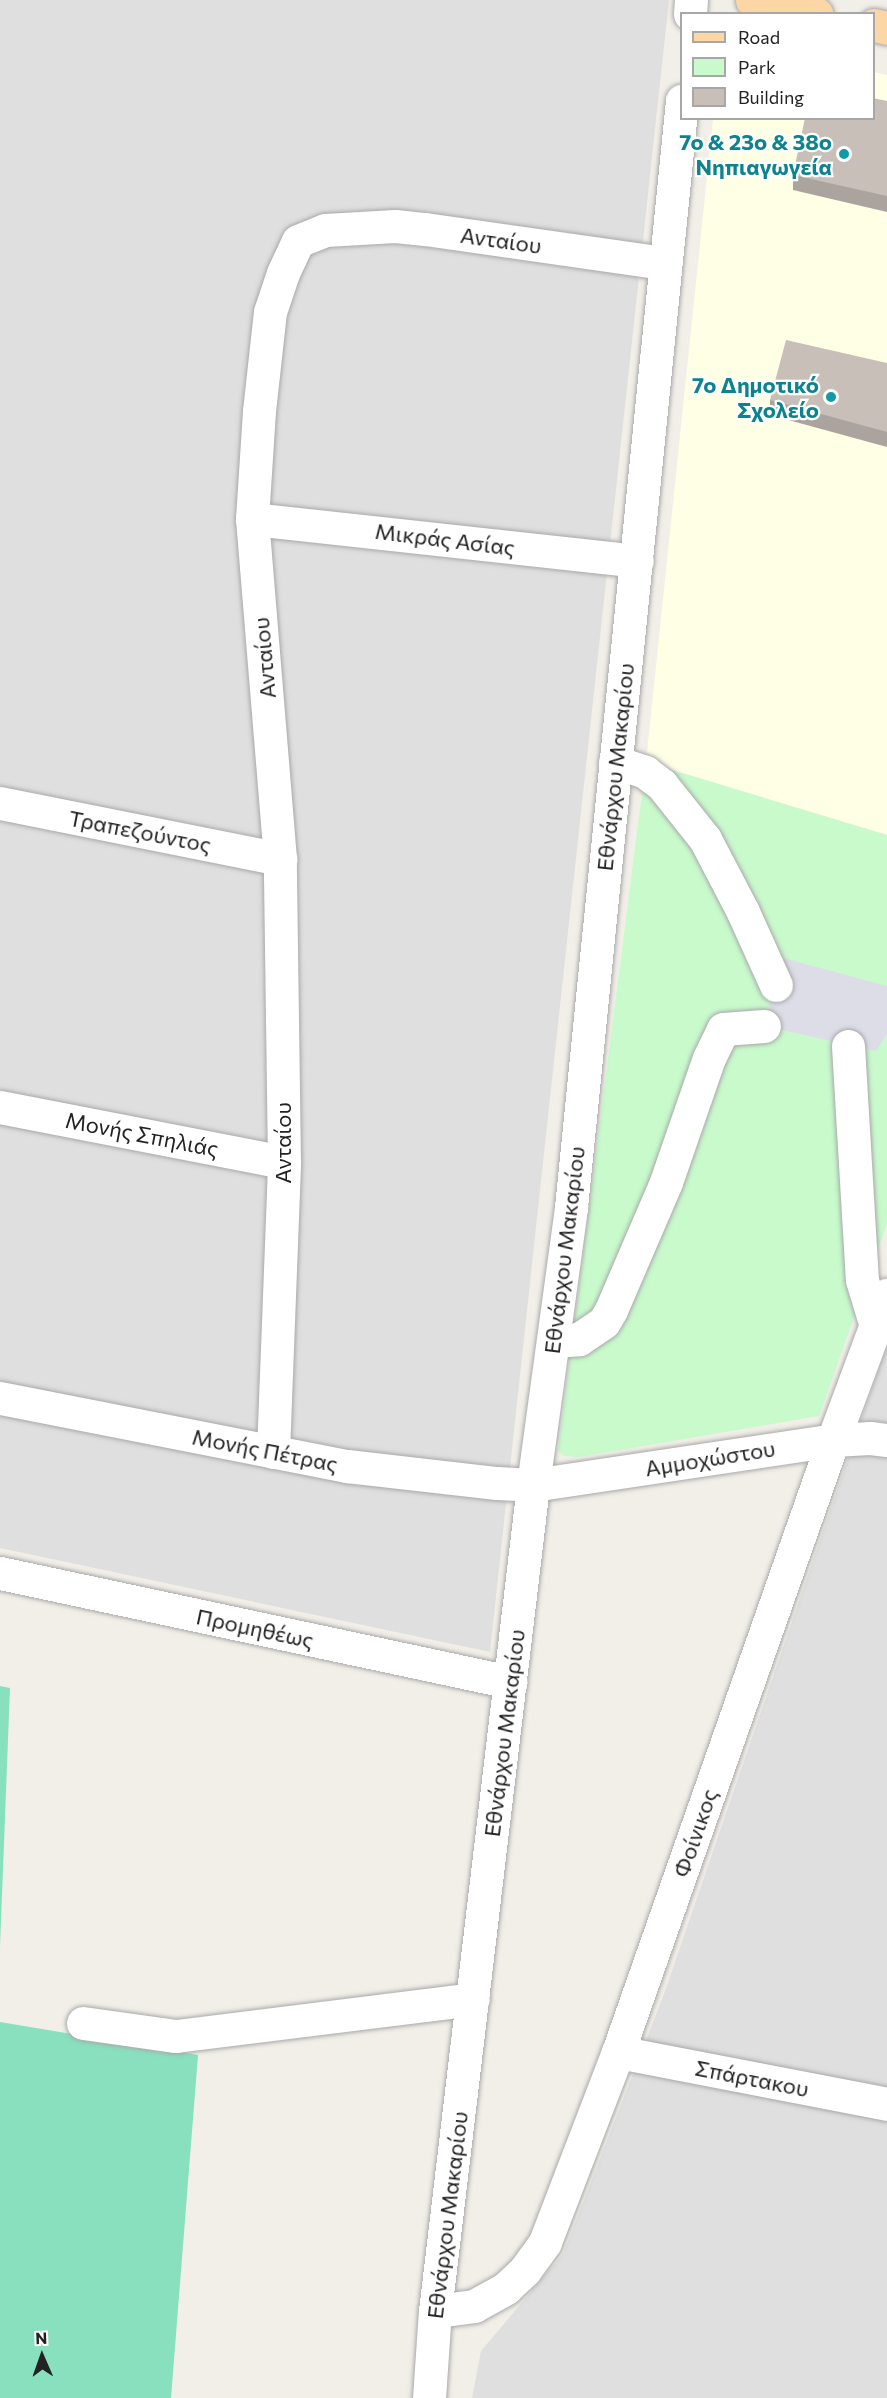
<!DOCTYPE html>
<meta charset="utf-8">
<style>
body{margin:0}
#map{position:relative;width:887px;height:2398px;overflow:hidden;background:#f2efe9;font-family:Commissioner,sans-serif}
div>[style]{position:absolute}
.residential>*{inset:0;background:#e0dfdf}
.education>*{inset:0;background:#ffffe5}
.park>*{inset:0;background:#c8facc}
.pitch>*{inset:0;background:#88e0be}
.plaza>*{inset:0;background:#dddde8}
.roads{filter:drop-shadow(0 0 2px #a9a9a9) drop-shadow(0 0 2px #a9a9a9)}
.minor>*{height:33px;margin:-16.5px;padding:0 16.5px;transform-origin:16.5px;border-radius:16.5px;background:#fff}
.major>*{height:33px;margin:-16.5px;padding:0 16.5px;transform-origin:16.5px;border-radius:16.5px;background:#fcd6a4}
.wall>*{inset:0;background:#aba49e}
.building>*{inset:0;background:#c7bfb8}
.dots>*{width:16px;height:16px;translate:-50% -50%;box-sizing:border-box;border:3px solid #fff;border-radius:50%}
span{translate:-50% -50%;white-space:nowrap;text-align:center;line-height:1.15;-webkit-text-stroke:4.5px #fff;paint-order:stroke}
.culture-label{font-size:22px;color:#0d838f;font-weight:700}
.right{translate:-100% -50%;text-align:right}
.street-label{font-size:22px;color:#222}
.legend{position:absolute;left:680px;top:12px;width:195px;height:108px;box-sizing:border-box;background:#fff;border:2px solid #a7a7a7;margin:0;padding:8px 10px;list-style:none;font-size:18px;color:#222}
.legend li{display:flex;align-items:center;gap:12px;height:30px}
.legend b{width:30px;border:2px solid #a7a7a7}
.north{position:absolute;left:12px;top:2326px;width:60px;height:60px;-webkit-text-stroke:4px #fff;paint-order:stroke;rotate:358deg;font-size:16px;font-weight:700;line-height:24px;text-align:center;color:#222}
.north::after{content:'';display:block;margin:auto;width:21px;height:27px;background:#222;clip-path:polygon(50% 0,100% 100%,50% 72%,0 100%)}
</style>
<div id="map">
<div class="residential">
<div style="clip-path:polygon(0 0,669px 0,490px 1652px,0 1548px)"></div>
<div style="clip-path:polygon(887px 1345px,887px 2398px,472px 2398px,481px 2351px,563px 2254px,664px 1994px)"></div>
</div>
<div class="education">
<div style="clip-path:polygon(874px 72px,887px 75px,887px 835px,646px 762px,713px 119px,874px 118px)"></div>
</div>
<div class="park">
<div style="clip-path:polygon(646px 762px,887px 835px,887px 1224px,819px 1416px,579px 1457px,564px 1456px,558px 1451px)"></div>
</div>
<div class="pitch">
<div style="clip-path:polygon(0 1686px,10px 1688px,0 1947px)"></div>
<div style="clip-path:polygon(0 2022px,198px 2055px,171px 2398px,0 2398px)"></div>
</div>
<div class="plaza">
<div style="clip-path:polygon(783px 958px,887px 986px,887px 1034px,876px 1051px,764px 1026px)"></div>
</div>
<div class="roads">
<div class="minor">
<div style="left:690px;top:14px;width:14px;rotate:-86deg"></div>
<div style="left:252px;top:519px;width:387px;rotate:6.2deg"></div>
<div style="left:615px;top:762px;width:32px;rotate:18deg"></div>
<div style="left:645px;top:772px;width:21px;rotate:37deg"></div>
<div style="left:662px;top:785px;width:69px;rotate:51.5deg"></div>
<div style="left:705px;top:839px;width:82px;rotate:62.5deg"></div>
<div style="left:743px;top:912px;width:80px;rotate:65.7deg"></div>
<div style="left:0;top:803px;width:286px;rotate:11.3deg"></div>
<div style="left:848px;top:1046px;width:234px;rotate:86.6deg"></div>
<div style="left:862px;top:1280px;width:48px;rotate:73.1deg"></div>
<div style="left:0;top:1107px;width:289px;rotate:11deg"></div>
<div style="left:553px;top:1341px;width:26px;rotate:-4deg"></div>
<div style="left:579px;top:1339px;width:30px;rotate:-34deg"></div>
<div style="left:604px;top:1322px;width:14px;rotate:-60deg"></div>
<div style="left:611px;top:1310px;width:139px;rotate:-66.7deg"></div>
<div style="left:666px;top:1182px;width:131px;rotate:-70.9deg"></div>
<div style="left:709px;top:1058px;width:32px;rotate:-64deg"></div>
<div style="left:723px;top:1029px;width:41px;rotate:-4.2deg"></div>
<div style="left:0;top:1398px;width:354px;rotate:11.1deg"></div>
<div style="left:347px;top:1466px;width:151px;rotate:6.5deg"></div>
<div style="left:497px;top:1483px;width:36px;rotate:3deg"></div>
<div style="left:533px;top:1485px;width:303px;rotate:-8.5deg"></div>
<div style="left:833px;top:1440px;width:37px;rotate:-3deg"></div>
<div style="left:870px;top:1438px;width:17px;rotate:7deg"></div>
<div style="left:273px;top:1452px;width:290px;rotate:-87.8deg"></div>
<div style="left:284px;top:1162px;width:303px;rotate:-90.8deg"></div>
<div style="left:280px;top:859px;width:341px;rotate:-94.7deg"></div>
<div style="left:252px;top:519px;width:108px;rotate:-86.3deg"></div>
<div style="left:259px;top:411px;width:100px;rotate:-83.7deg"></div>
<div style="left:270px;top:312px;width:41px;rotate:-71.6deg"></div>
<div style="left:283px;top:273px;width:35px;rotate:-65deg"></div>
<div style="left:298px;top:241px;width:29px;rotate:-22deg"></div>
<div style="left:325px;top:230px;width:70px;rotate:-3.3deg"></div>
<div style="left:395px;top:226px;width:30px;rotate:6deg"></div>
<div style="left:425px;top:229px;width:242px;rotate:8.1deg"></div>
<div style="left:0;top:1573px;width:522px;rotate:12.06deg"></div>
<div style="left:83px;top:2023px;width:94px;rotate:8deg"></div>
<div style="left:176px;top:2036px;width:299px;rotate:-7.1deg"></div>
<div style="left:618px;top:2052px;width:274px;rotate:10.9deg"></div>
<div style="left:435px;top:2311px;width:39px;rotate:-7deg"></div>
<div style="left:474px;top:2306px;width:37px;rotate:-29deg"></div>
<div style="left:506px;top:2288px;width:26px;rotate:-43deg"></div>
<div style="left:525px;top:2270px;width:34px;rotate:-54deg"></div>
<div style="left:545px;top:2242px;width:204px;rotate:-69deg"></div>
<div style="left:618px;top:2052px;width:649px;rotate:-70.64deg"></div>
<div style="left:833px;top:1440px;width:155px;rotate:-69.6deg"></div>
<div style="left:429px;top:2398px;width:87px;rotate:-86.1deg"></div>
<div style="left:435px;top:2311px;width:832px;rotate:-83.23deg"></div>
<div style="left:533px;top:1485px;width:281px;rotate:-82.2deg"></div>
<div style="left:571px;top:1207px;width:1112px;rotate:-84.27deg"></div>
</div>
<div class="major">
<div style="left:752px;top:0;width:66px;rotate:12.2deg"></div>
<div style="left:874px;top:25px;width:13px;rotate:13deg"></div>
</div>
</div>
<div class="wall">
<div style="clip-path:polygon(887px 101px,887px 212px,793px 190px,793px 175px)"></div>
<div style="clip-path:polygon(887px 363px,887px 447px,770px 415px,770px 400px)"></div>
</div>
<div class="building">
<div style="clip-path:polygon(873px 98px,887px 101px,887px 196px,793px 175px,805px 118px,873px 118px)"></div>
<div style="clip-path:polygon(786px 340px,887px 363px,887px 432px,770px 400px)"></div>
</div>
<div class="dots">
<div style="left:844px;top:154px;background:#0f9aa8"></div>
<div style="left:831px;top:397px;background:#0f9aa8"></div>
</div>
<div class="culture-label">
<span class="right" style="left:832px;top:154px">7ο &amp; 23ο &amp; 38ο<br>Νηπιαγωγεία</span>
<span class="right" style="left:819px;top:397px">7ο Δημοτικό<br>Σχολείο</span>
</div>
<div class="street-label">
<span style="left:501px;top:240px;rotate:8deg">Ανταίου</span>
<span style="left:445px;top:539px;rotate:7deg">Μικράς Ασίας</span>
<span style="left:264px;top:658px;rotate:-95deg">Ανταίου</span>
<span style="left:615px;top:767px;rotate:-84deg">Εθνάρχου Μακαρίου</span>
<span style="left:140px;top:831px;rotate:11deg">Τραπεζούντος</span>
<span style="left:142px;top:1134px;rotate:11deg">Μονής Σπηλιάς</span>
<span style="left:283px;top:1143px;rotate:-90deg">Ανταίου</span>
<span style="left:564px;top:1250px;rotate:-83deg">Εθνάρχου Μακαρίου</span>
<span style="left:265px;top:1450px;rotate:11deg">Μονής Πέτρας</span>
<span style="left:710px;top:1458px;rotate:-9deg">Αμμοχώστου</span>
<span style="left:255px;top:1628px;rotate:12deg">Προμηθέως</span>
<span style="left:504px;top:1733px;rotate:-83deg">Εθνάρχου Μακαρίου</span>
<span style="left:695px;top:1833px;rotate:-71deg">Φοίνικος</span>
<span style="left:752px;top:2078px;rotate:11deg">Σπάρτακου</span>
<span style="left:447px;top:2215px;rotate:-83deg">Εθνάρχου Μακαρίου</span>
</div>
<ul class="legend">
<li><b style="height:8px;background:#fcd6a4"></b>Road</li>
<li><b style="height:16px;background:#c8facc"></b>Park</li>
<li><b style="height:16px;background:#c7bfb8"></b>Building</li>
</ul>
<div class="north">N</div>
</div>
